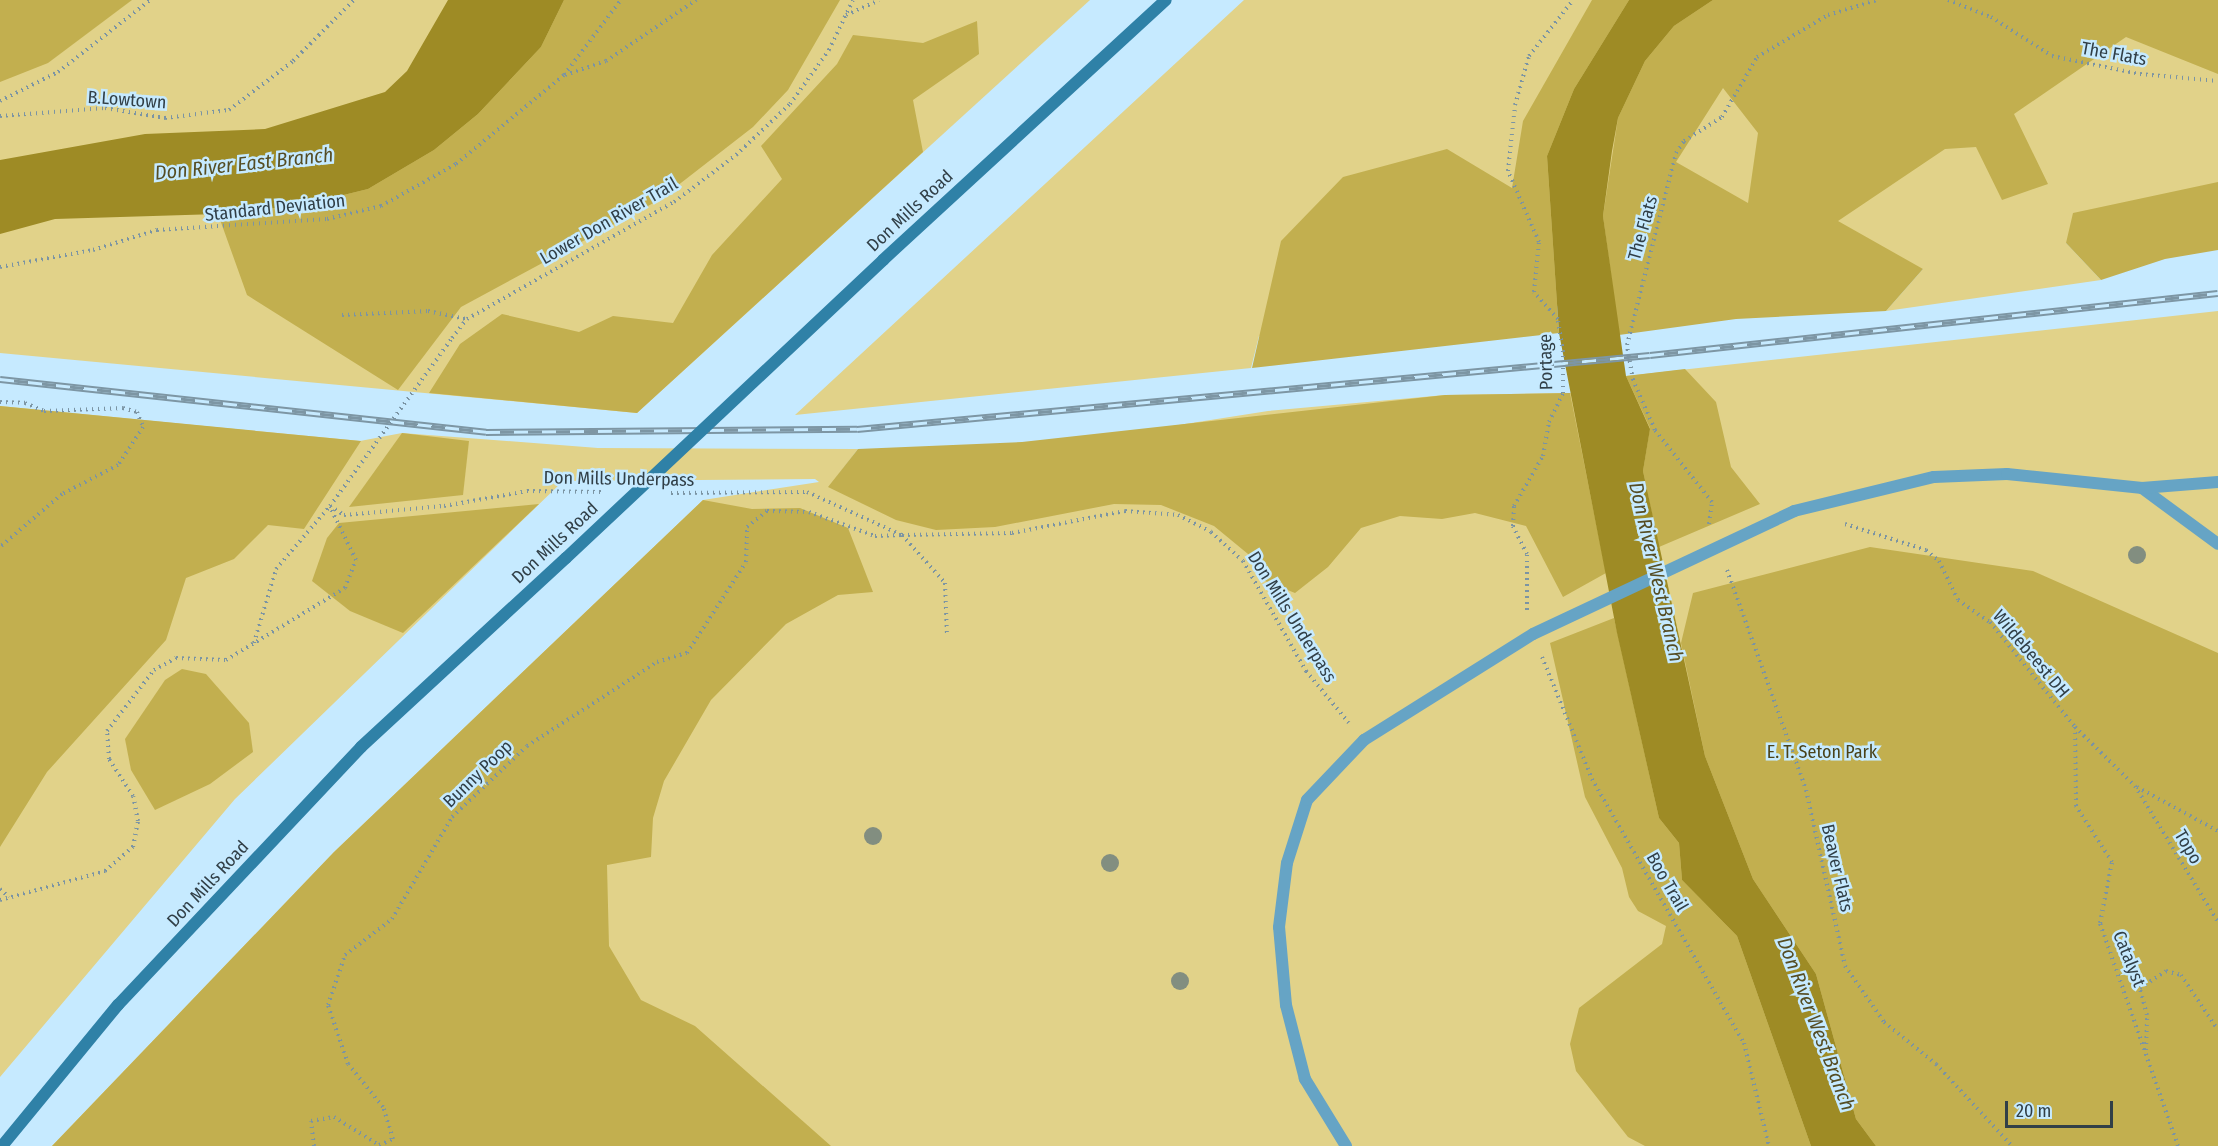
<!DOCTYPE html>
<style>
body{margin:0}
#map{position:relative;width:2218px;height:1146px;overflow:hidden;background:#c6eaff;font-family:"Fira Sans Condensed",sans-serif}
div>[style]{position:absolute}
.green>*{inset:0;background:#e1d289}
.forest>*{inset:0;background:#c2af4f}
.water>*{inset:0;background:#9e8b25}
.path>*{height:4px;margin-top:-2px;transform-origin:0;background:repeating-linear-gradient(90deg,#7b94a3 0 1.5px,transparent 0 6px)}
.service>*{height:12px;margin:-6px;padding:0 6px;transform-origin:6px;border-radius:6px;background:#66a4c5}
.secondary>*{height:12px;margin:-6px;padding:0 6px;transform-origin:6px;border-radius:6px;background:#2f81a7}
.rail>*{height:7px;margin-top:-3.5px;transform-origin:0;background:repeating-linear-gradient(90deg,#c6eaff 0 14px,#7d96a4 0 28px);box-sizing:border-box;border-block:2px solid #7d96a4}
.path-bridge>*{height:4px;margin-top:-2px;transform-origin:0;background:repeating-linear-gradient(90deg,#7b94a3 0 1.5px,transparent 0 6px)}
.secondary-bridge>*{height:12px;margin:-6px;padding:0 6px;transform-origin:6px;border-radius:6px;background:#2f81a7}
.trees>*{width:18px;height:18px;margin:-9px;border-radius:50%;background:#828e80}
span{translate:-50% -50%;white-space:nowrap;text-align:center;line-height:1.15;-webkit-text-stroke:5px #c6eaff;paint-order:stroke}
.street-label{font-size:18px;color:#313f47}
.park-label{font-size:18px;color:#4a4219}
.water-label{font-size:20px;color:#554d24;font-style:italic}
.scale{position:absolute;left:2005px;top:1101px;width:108px;height:27px;box-sizing:border-box;border:3px solid #313f47;border-top:0;padding-left:8px;font-size:18px;line-height:21px;white-space:nowrap;color:#313f47;-webkit-text-stroke:4px #c6eaff;paint-order:stroke}
</style>
<div id="map">
<div class="green">
<div style="clip-path:polygon(0 0,1090px 0,637px 413px,0 353px)"></div>
<div style="clip-path:polygon(1244px 0,2218px 0,2218px 210px,2066px 243px,2101px 280px,1886px 311px,1923px 269px,1259px 336px,1251px 368px,795px 415px)"></div>
<div style="clip-path:polygon(2218px 311px,2218px 1146px,52px 1146px,334px 852px,703px 500px,819px 482px,815px 479px,563px 481px,235px 799px,0 1077px,0 406px,360px 441px,402px 433px,598px 448px,858px 449px,835px 479px,1268px 411px,1445px 395px,1570px 393px,1626px 376px)"></div>
</div>
<div class="forest">
<div style="clip-path:polygon(0 0,132px 0,48px 63px,0 82px)"></div>
<div style="clip-path:polygon(564px 0,840px 0,788px 90px,753px 127px,659px 200px,461px 307px,398px 390px,247px 295px,218px 214px,303px 205px,368px 189px,434px 150px,478px 114px,541px 47px)"></div>
<div style="clip-path:polygon(1592px 0,1629px 0,1574px 89px,1547px 156px,1559px 333px,1252px 368px,1281px 241px,1343px 177px,1447px 149px,1512px 188px,1523px 121px)"></div>
<div style="clip-path:polygon(evenodd,1713px 0,2218px 0,2218px 74px,2126px 37px,2014px 114px,2048px 184px,2002px 200px,1976px 147px,1945px 149px,1838px 221px,1923px 269px,1886px 311px,1736px 319px,1619px 335px,1603px 216px,1618px 118px,1645px 61px,1674px 26px,1713px 0,1723px 88px,1758px 133px,1748px 203px,1676px 162px,1723px 88px)"></div>
<div style="clip-path:polygon(977px 21px,979px 54px,913px 100px,923px 152px,637px 413px,429px 393px,460px 344px,502px 314px,579px 332px,613px 316px,673px 323px,712px 255px,782px 179px,761px 146px,837px 64px,853px 35px,923px 43px)"></div>
<div style="clip-path:polygon(2218px 182px,2218px 250px,2165px 259px,2101px 280px,2066px 243px,2073px 213px)"></div>
<div style="clip-path:polygon(1685px 369px,1716px 402px,1731px 467px,1760px 504px,1659px 547px,1643px 471px,1650px 428px,1626px 376px)"></div>
<div style="clip-path:polygon(1570px 393px,1606px 573px,1563px 597px,1526px 526px,1475px 513px,1442px 519px,1400px 516px,1361px 528px,1328px 567px,1295px 593px,1260px 579px,1248px 554px,1214px 526px,1161px 505px,1114px 504px,995px 527px,936px 530px,896px 520px,828px 487px,858px 449px,1022px 442px,1445px 395px)"></div>
<div style="clip-path:polygon(0 406px,361px 441px,304px 529px,268px 525px,234px 559px,186px 578px,166px 640px,47px 772px,0 847px)"></div>
<div style="clip-path:polygon(402px 433px,469px 441px,463px 495px,349px 507px)"></div>
<div style="clip-path:polygon(703px 500px,752px 509px,800px 508px,848px 528px,873px 592px,838px 595px,786px 624px,711px 700px,664px 781px,653px 818px,651px 857px,607px 865px,609px 946px,641px 1000px,695px 1026px,831px 1146px,52px 1146px,334px 852px)"></div>
<div style="clip-path:polygon(539px 504px,403px 633px,350px 611px,312px 581px,327px 538px,339px 523px)"></div>
<div style="clip-path:polygon(1870px 547px,2033px 571px,2218px 653px,2218px 1146px,1876px 1146px,1856px 1119px,1816px 974px,1753px 879px,1705px 756px,1681px 643px,1693px 593px)"></div>
<div style="clip-path:polygon(1614px 618px,1659px 818px,1679px 843px,1682px 880px,1737px 936px,1811px 1146px,1645px 1146px,1628px 1137px,1576px 1071px,1570px 1044px,1579px 1008px,1662px 944px,1666px 926px,1638px 911px,1629px 897px,1622px 868px,1585px 797px,1550px 643px)"></div>
<div style="clip-path:polygon(182px 669px,206px 674px,249px 723px,253px 752px,210px 784px,155px 810px,131px 770px,125px 739px,165px 680px)"></div>
</div>
<div class="water">
<div style="clip-path:polygon(448px 0,564px 0,541px 47px,478px 114px,434px 150px,368px 189px,303px 205px,218px 214px,55px 219px,0 234px,0 160px,145px 134px,265px 129px,385px 92px,407px 71px)"></div>
<div style="clip-path:polygon(1629px 0,1713px 0,1674px 26px,1645px 61px,1618px 118px,1612px 151px,1603px 216px,1626px 376px,1650px 429px,1643px 471px,1705px 756px,1753px 879px,1816px 974px,1856px 1119px,1876px 1146px,1811px 1146px,1737px 936px,1682px 880px,1679px 843px,1659px 818px,1617px 633px,1559px 333px,1547px 156px,1574px 89px)"></div>
</div>
<div class="path">
<div style="left:1948px;top:0;width:46px;rotate:21.6deg"></div>
<div style="left:1991px;top:17px;width:72px;rotate:32.6deg"></div>
<div style="left:2052px;top:56px;width:90px;rotate:11.6deg"></div>
<div style="left:2140px;top:74px;width:78px;rotate:5.1deg"></div>
<div style="left:846px;top:15px;width:36px;rotate:-24deg"></div>
<div style="left:565px;top:75px;width:43px;rotate:-18.9deg"></div>
<div style="left:606px;top:61px;width:109px;rotate:-34.1deg"></div>
<div style="left:0;top:101px;width:65px;rotate:-26.6deg"></div>
<div style="left:58px;top:72px;width:117px;rotate:-38deg"></div>
<div style="left:0;top:116px;width:105px;rotate:-4.4deg"></div>
<div style="left:105px;top:108px;width:61px;rotate:9.5deg"></div>
<div style="left:165px;top:118px;width:64px;rotate:-7.1deg"></div>
<div style="left:229px;top:110px;width:81px;rotate:-37.4deg"></div>
<div style="left:293px;top:61px;width:86px;rotate:-45deg"></div>
<div style="left:0;top:267px;width:95px;rotate:-10.4deg"></div>
<div style="left:93px;top:250px;width:67px;rotate:-17.4deg"></div>
<div style="left:157px;top:230px;width:170px;rotate:-3.7deg"></div>
<div style="left:327px;top:219px;width:56px;rotate:-13.5deg"></div>
<div style="left:381px;top:206px;width:86px;rotate:-29.2deg"></div>
<div style="left:456px;top:164px;width:140px;rotate:-39.5deg"></div>
<div style="left:564px;top:75px;width:94px;rotate:-52.8deg"></div>
<div style="left:342px;top:315px;width:86px;rotate:-2.7deg"></div>
<div style="left:428px;top:311px;width:40px;rotate:12deg"></div>
<div style="left:452px;top:338px;width:24px;rotate:-52deg"></div>
<div style="left:467px;top:319px;width:238px;rotate:-29.5deg"></div>
<div style="left:674px;top:202px;width:78px;rotate:-37.2deg"></div>
<div style="left:736px;top:155px;width:74px;rotate:-43.4deg"></div>
<div style="left:790px;top:104px;width:67px;rotate:-54.2deg"></div>
<div style="left:829px;top:50px;width:55px;rotate:-64.4deg"></div>
<div style="left:0;top:402px;width:25px;rotate:2deg"></div>
<div style="left:25px;top:403px;width:21px;rotate:23deg"></div>
<div style="left:44px;top:411px;width:79px;rotate:-2.2deg"></div>
<div style="left:123px;top:408px;width:15px;rotate:16deg"></div>
<div style="left:137px;top:412px;width:16px;rotate:68deg"></div>
<div style="left:143px;top:427px;width:45px;rotate:123.3deg"></div>
<div style="left:118px;top:465px;width:63px;rotate:152.6deg"></div>
<div style="left:62px;top:494px;width:82px;rotate:139.5deg"></div>
<div style="left:671px;top:493px;width:136px;rotate:-0.4deg"></div>
<div style="left:807px;top:492px;width:104px;rotate:24.4deg"></div>
<div style="left:902px;top:535px;width:110px;rotate:-1deg"></div>
<div style="left:1012px;top:533px;width:115px;rotate:-11deg"></div>
<div style="left:1125px;top:511px;width:53px;rotate:4.3deg"></div>
<div style="left:1178px;top:515px;width:37px;rotate:27deg"></div>
<div style="left:1211px;top:532px;width:43px;rotate:42.2deg"></div>
<div style="left:1243px;top:561px;width:127px;rotate:60.2deg"></div>
<div style="left:1306px;top:671px;width:67px;rotate:50.4deg"></div>
<div style="left:330px;top:506px;width:17px;rotate:33deg"></div>
<div style="left:344px;top:515px;width:100px;rotate:-5.1deg"></div>
<div style="left:444px;top:506px;width:84px;rotate:-10.2deg"></div>
<div style="left:527px;top:491px;width:74px;rotate:0.8deg"></div>
<div style="left:1709px;top:524px;width:22px;rotate:-82deg"></div>
<div style="left:1712px;top:502px;width:92px;rotate:-128.4deg"></div>
<div style="left:1655px;top:430px;width:55px;rotate:-113.7deg"></div>
<div style="left:1633px;top:380px;width:36px;rotate:-100deg"></div>
<div style="left:1627px;top:345px;width:198px;rotate:-75.7deg"></div>
<div style="left:1676px;top:153px;width:14px;rotate:-56deg"></div>
<div style="left:1684px;top:141px;width:45px;rotate:-32.3deg"></div>
<div style="left:1722px;top:117px;width:69px;rotate:-59.7deg"></div>
<div style="left:1757px;top:57px;width:82px;rotate:-30.6deg"></div>
<div style="left:1828px;top:15px;width:51px;rotate:-17deg"></div>
<div style="left:1845px;top:524px;width:85px;rotate:17.8deg"></div>
<div style="left:1926px;top:550px;width:17px;rotate:40deg"></div>
<div style="left:1939px;top:561px;width:43px;rotate:64deg"></div>
<div style="left:1958px;top:600px;width:39px;rotate:35deg"></div>
<div style="left:1990px;top:622px;width:135px;rotate:51deg"></div>
<div style="left:1727px;top:570px;width:234px;rotate:70.2deg"></div>
<div style="left:1806px;top:790px;width:180px;rotate:77.5deg"></div>
<div style="left:1845px;top:966px;width:68px;rotate:55.1deg"></div>
<div style="left:1884px;top:1022px;width:67px;rotate:38.9deg"></div>
<div style="left:1936px;top:1064px;width:112px;rotate:47.2deg"></div>
<div style="left:1527px;top:610px;width:56px;rotate:-90deg"></div>
<div style="left:1527px;top:554px;width:31px;rotate:-117deg"></div>
<div style="left:1513px;top:526px;width:20px;rotate:-87deg"></div>
<div style="left:1514px;top:506px;width:58px;rotate:-59.9deg"></div>
<div style="left:1543px;top:456px;width:35px;rotate:-80deg"></div>
<div style="left:1549px;top:422px;width:32px;rotate:-64deg"></div>
<div style="left:1563px;top:393px;width:41px;rotate:-90deg"></div>
<div style="left:1563px;top:352px;width:33px;rotate:-99deg"></div>
<div style="left:1558px;top:319px;width:36px;rotate:-132deg"></div>
<div style="left:1534px;top:292px;width:50px;rotate:-84.3deg"></div>
<div style="left:1539px;top:242px;width:77px;rotate:-113.6deg"></div>
<div style="left:1508px;top:171px;width:66px;rotate:-83.9deg"></div>
<div style="left:1515px;top:105px;width:51px;rotate:-74.1deg"></div>
<div style="left:1529px;top:56px;width:71px;rotate:-51.8deg"></div>
<div style="left:254px;top:643px;width:77px;rotate:-73.4deg"></div>
<div style="left:276px;top:569px;width:83px;rotate:-49.4deg"></div>
<div style="left:1542px;top:657px;width:132px;rotate:67.7deg"></div>
<div style="left:1592px;top:779px;width:305px;rotate:60.1deg"></div>
<div style="left:1744px;top:1043px;width:106px;rotate:76.4deg"></div>
<div style="left:2137px;top:787px;width:92px;rotate:28.5deg"></div>
<div style="left:0;top:889px;width:12px;rotate:42deg"></div>
<div style="left:0;top:900px;width:109px;rotate:-15.4deg"></div>
<div style="left:105px;top:871px;width:37px;rotate:-41deg"></div>
<div style="left:133px;top:847px;width:26px;rotate:-79deg"></div>
<div style="left:138px;top:821px;width:25px;rotate:-101deg"></div>
<div style="left:133px;top:796px;width:44px;rotate:-123deg"></div>
<div style="left:109px;top:759px;width:28px;rotate:-94deg"></div>
<div style="left:107px;top:731px;width:77px;rotate:-52.4deg"></div>
<div style="left:154px;top:670px;width:25px;rotate:-29deg"></div>
<div style="left:176px;top:658px;width:50px;rotate:2.3deg"></div>
<div style="left:226px;top:660px;width:139px;rotate:-31.2deg"></div>
<div style="left:345px;top:588px;width:30px;rotate:-69deg"></div>
<div style="left:356px;top:560px;width:59px;rotate:-116.1deg"></div>
<div style="left:2146px;top:1050px;width:35px;rotate:-88deg"></div>
<div style="left:2147px;top:1015px;width:28px;rotate:-105deg"></div>
<div style="left:2140px;top:988px;width:31px;rotate:-33deg"></div>
<div style="left:2166px;top:971px;width:16px;rotate:15deg"></div>
<div style="left:2181px;top:975px;width:66px;rotate:56.1deg"></div>
<div style="left:314px;top:1146px;width:25px;rotate:-97deg"></div>
<div style="left:311px;top:1121px;width:23px;rotate:-10deg"></div>
<div style="left:334px;top:1117px;width:53px;rotate:31.9deg"></div>
<div style="left:379px;top:1145px;width:15px;rotate:-23deg"></div>
<div style="left:393px;top:1139px;width:34px;rotate:-107deg"></div>
<div style="left:383px;top:1107px;width:55px;rotate:-129.1deg"></div>
<div style="left:348px;top:1064px;width:62px;rotate:-108.7deg"></div>
<div style="left:328px;top:1005px;width:53px;rotate:-71.2deg"></div>
<div style="left:345px;top:955px;width:59px;rotate:-37.5deg"></div>
<div style="left:392px;top:919px;width:118px;rotate:-59.5deg"></div>
<div style="left:452px;top:817px;width:103px;rotate:-43.4deg"></div>
<div style="left:527px;top:746px;width:155px;rotate:-32.9deg"></div>
<div style="left:657px;top:662px;width:31px;rotate:-17deg"></div>
<div style="left:687px;top:653px;width:108px;rotate:-57deg"></div>
<div style="left:746px;top:562px;width:35px;rotate:-88deg"></div>
<div style="left:747px;top:527px;width:26px;rotate:-39deg"></div>
<div style="left:767px;top:511px;width:42px;rotate:1.4deg"></div>
<div style="left:809px;top:512px;width:70px;rotate:20deg"></div>
<div style="left:875px;top:536px;width:27px;rotate:-2deg"></div>
<div style="left:902px;top:535px;width:64px;rotate:48.1deg"></div>
<div style="left:945px;top:583px;width:51px;rotate:87.8deg"></div>
<div style="left:2178px;top:1146px;width:236px;rotate:-109.3deg"></div>
<div style="left:2100px;top:923px;width:62px;rotate:-78.9deg"></div>
<div style="left:2112px;top:862px;width:67px;rotate:-122.7deg"></div>
<div style="left:2076px;top:806px;width:79px;rotate:-90.7deg"></div>
<div style="left:2075px;top:727px;width:84px;rotate:44.5deg"></div>
<div style="left:2135px;top:786px;width:159px;rotate:58.6deg"></div>
</div>
<div class="service">
<div style="left:2142px;top:488px;width:94px;rotate:36.4deg"></div>
<div style="left:1346px;top:1146px;width:79px;rotate:-121.5deg"></div>
<div style="left:1305px;top:1079px;width:76px;rotate:-104.4deg"></div>
<div style="left:1286px;top:1005px;width:78px;rotate:-95.1deg"></div>
<div style="left:1279px;top:927px;width:64px;rotate:-82.9deg"></div>
<div style="left:1287px;top:863px;width:66px;rotate:-72.4deg"></div>
<div style="left:1307px;top:800px;width:83px;rotate:-46.5deg"></div>
<div style="left:1364px;top:740px;width:199px;rotate:-32.1deg"></div>
<div style="left:1533px;top:634px;width:289px;rotate:-25.2deg"></div>
<div style="left:1794px;top:511px;width:144px;rotate:-13.7deg"></div>
<div style="left:1934px;top:477px;width:73px;rotate:-2.4deg"></div>
<div style="left:2007px;top:474px;width:136px;rotate:5.9deg"></div>
<div style="left:2142px;top:488px;width:76px;rotate:-4.5deg"></div>
</div>
<div class="secondary">
<div style="left:883px;top:260px;width:384px;rotate:-42.6deg"></div>
<div style="left:2px;top:1146px;width:183px;rotate:-50.6deg"></div>
<div style="left:118px;top:1005px;width:354px;rotate:-46.7deg"></div>
<div style="left:361px;top:747px;width:279px;rotate:-42.7deg"></div>
</div>
<div class="rail">
<div style="left:0;top:379px;width:489px;rotate:6.2deg"></div>
<div style="left:486px;top:432px;width:371px;rotate:-0.5deg"></div>
<div style="left:857px;top:429px;width:796px;rotate:-5.33deg"></div>
<div style="left:1650px;top:355px;width:571px;rotate:-6.23deg"></div>
</div>
<div class="path-bridge">
<div style="left:330px;top:506px;width:208px;rotate:-54deg"></div>
</div>
<div class="secondary-bridge">
<div style="left:566px;top:558px;width:435px;rotate:-43.2deg"></div>
</div>
<div class="trees">
<div style="left:2137px;top:555px"></div>
<div style="left:873px;top:836px"></div>
<div style="left:1110px;top:863px"></div>
<div style="left:1180px;top:981px"></div>
</div>
<div class="street-label">
<span style="left:2114px;top:54px;rotate:10deg">The Flats</span>
<span style="left:127px;top:100px;rotate:4deg">B.Lowtown</span>
<span style="left:275px;top:208px;rotate:-6deg">Standard Deviation</span>
<span style="left:910px;top:211px;rotate:-43deg">Don Mills Road</span>
<span style="left:609px;top:221px;rotate:-30deg">Lower Don River Trail</span>
<span style="left:1643px;top:228px;rotate:-74deg">The Flats</span>
<span style="left:1546px;top:362px;rotate:-91deg">Portage</span>
<span style="left:619px;top:479px;rotate:1deg">Don Mills Underpass</span>
<span style="left:555px;top:543px;rotate:-43deg">Don Mills Road</span>
<span style="left:1292px;top:617px;rotate:58deg">Don Mills Underpass</span>
<span style="left:2031px;top:654px;rotate:50deg">Wildebeest DH</span>
<span style="left:478px;top:774px;rotate:-44deg">Bunny Poop</span>
<span style="left:2188px;top:847px;rotate:59deg">Topo</span>
<span style="left:1837px;top:868px;rotate:77deg">Beaver Flats</span>
<span style="left:1667px;top:882px;rotate:60deg">Boo Trail</span>
<span style="left:208px;top:884px;rotate:-47deg">Don Mills Road</span>
<span style="left:2129px;top:959px;rotate:68deg">Catalyst</span>
</div>
<div class="park-label">
<span style="left:1822px;top:752px">E. T. Seton Park</span>
</div>
<div class="water-label">
<span style="left:244px;top:164px;rotate:-6deg">Don River East Branch</span>
<span style="left:1656px;top:572px;rotate:77deg">Don River West Branch</span>
<span style="left:1816px;top:1024px;rotate:69deg">Don River West Branch</span>
</div>
<div class="scale">20 m</div>
</div>
